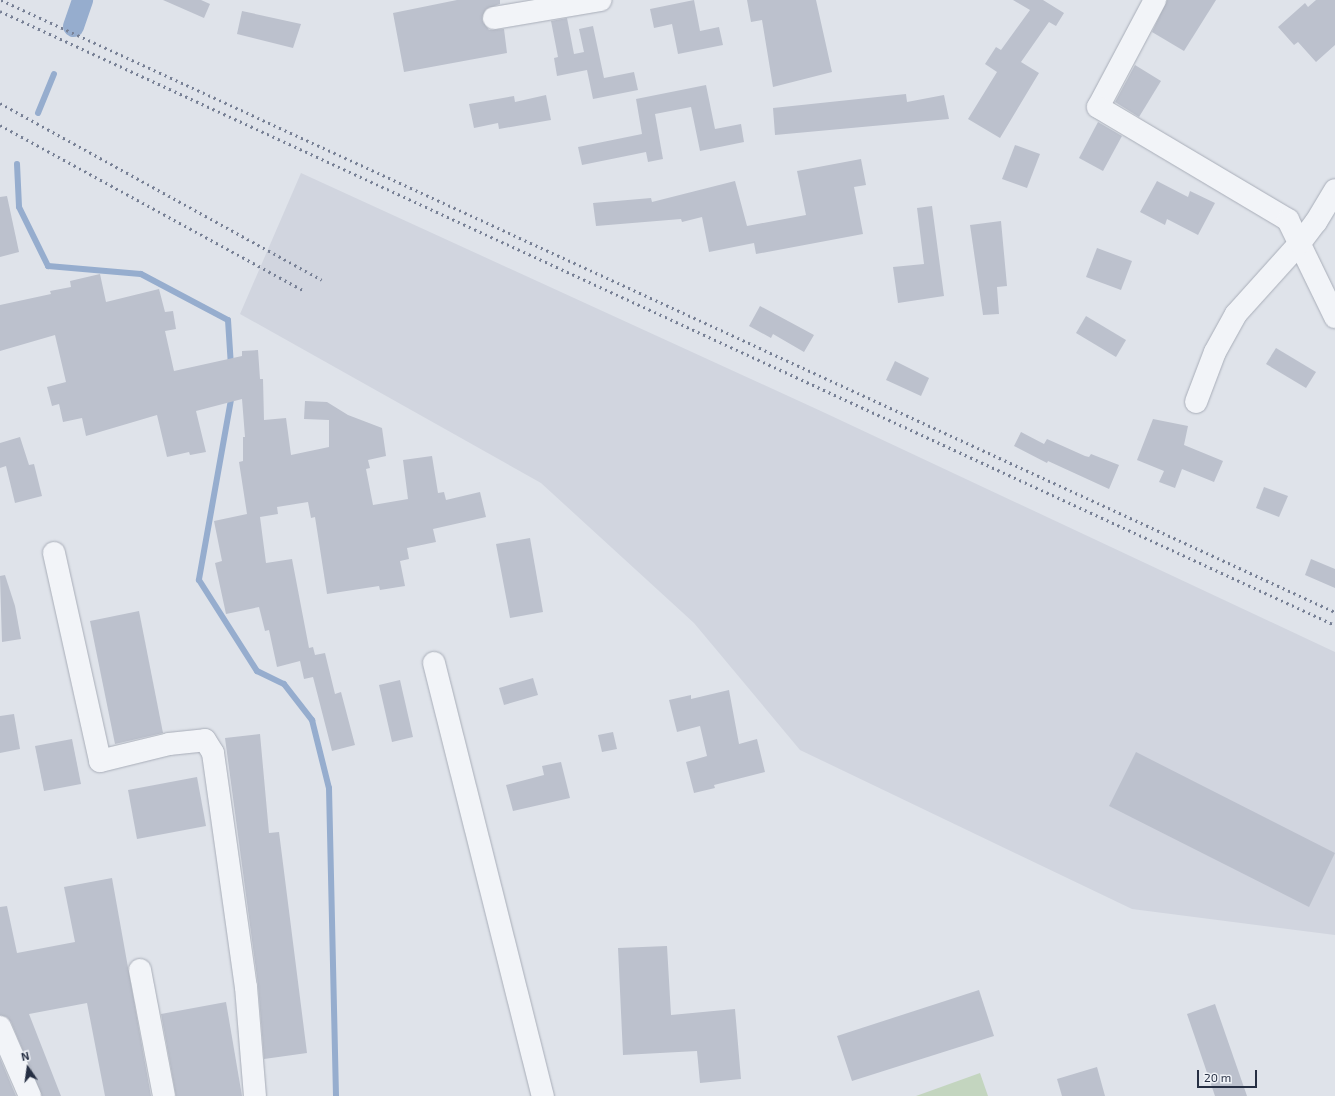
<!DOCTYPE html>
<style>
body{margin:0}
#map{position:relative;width:1335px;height:1096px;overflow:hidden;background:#dfe3ea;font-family:"Exo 2",sans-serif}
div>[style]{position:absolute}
.built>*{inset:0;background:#d1d5df}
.green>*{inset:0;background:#c3d5bf}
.stream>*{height:6px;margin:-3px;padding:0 3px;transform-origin:3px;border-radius:3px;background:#96adce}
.canal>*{height:21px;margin:-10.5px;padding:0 10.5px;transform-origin:10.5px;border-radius:10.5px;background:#96adce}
.building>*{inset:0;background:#bcc1cd}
.roads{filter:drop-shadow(0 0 1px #a8adb8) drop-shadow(0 0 1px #a8adb8)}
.minor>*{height:22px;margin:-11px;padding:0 11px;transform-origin:11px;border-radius:11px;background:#f2f4f8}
.rail>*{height:3px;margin-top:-1.5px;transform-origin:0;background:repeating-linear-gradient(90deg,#778095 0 2px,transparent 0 6px)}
span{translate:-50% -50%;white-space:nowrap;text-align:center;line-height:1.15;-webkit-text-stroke:3.5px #eff2f7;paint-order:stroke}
.north{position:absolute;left:8px;top:1048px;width:40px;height:40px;-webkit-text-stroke:3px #eff2f7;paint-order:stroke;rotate:347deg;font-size:11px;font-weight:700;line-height:16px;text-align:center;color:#262f43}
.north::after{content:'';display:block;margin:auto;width:14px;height:18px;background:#262f43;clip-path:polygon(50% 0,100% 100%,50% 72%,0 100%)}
.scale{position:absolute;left:1197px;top:1070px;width:60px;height:18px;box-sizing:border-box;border:2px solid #262f43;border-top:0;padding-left:5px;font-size:12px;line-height:14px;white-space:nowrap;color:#262f43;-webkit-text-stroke:3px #eff2f7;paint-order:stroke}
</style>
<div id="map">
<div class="built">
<div style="clip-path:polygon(301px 173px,823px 412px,1335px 652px,1335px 935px,1132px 909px,800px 750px,694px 623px,541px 483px,240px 314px)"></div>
</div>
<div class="green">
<div style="clip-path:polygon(980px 1073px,988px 1096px,916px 1096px)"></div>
</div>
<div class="stream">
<div style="left:38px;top:113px;width:42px;rotate:-67.7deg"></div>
<div style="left:17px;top:164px;width:43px;rotate:87.3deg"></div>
<div style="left:19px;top:207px;width:66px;rotate:63.8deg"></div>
<div style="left:48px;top:266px;width:93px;rotate:4.9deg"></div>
<div style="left:141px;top:274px;width:98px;rotate:27.9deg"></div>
<div style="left:228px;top:320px;width:47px;rotate:86.3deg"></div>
<div style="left:232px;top:394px;width:189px;rotate:100.1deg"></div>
<div style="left:199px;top:580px;width:108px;rotate:57.5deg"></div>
<div style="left:257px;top:671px;width:30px;rotate:26deg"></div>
<div style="left:284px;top:684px;width:46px;rotate:52.1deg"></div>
<div style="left:312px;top:720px;width:70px;rotate:76deg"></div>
<div style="left:329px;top:788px;width:308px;rotate:88.7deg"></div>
</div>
<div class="canal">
<div style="left:73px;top:26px;width:28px;rotate:-71deg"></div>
</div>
<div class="building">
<div style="clip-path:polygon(163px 0,201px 0,210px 4px,204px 18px)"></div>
<div style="clip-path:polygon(457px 0,500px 0,500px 4px,486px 9px,482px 20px,489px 30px,504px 29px,507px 53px,404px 72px,393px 13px)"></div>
<div style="clip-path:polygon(694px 0,700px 31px,719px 27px,723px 45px,678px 54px,672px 24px,654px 28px,650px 9px)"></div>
<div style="clip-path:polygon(747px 0,816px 0,832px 72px,773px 87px,762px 20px,751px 22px)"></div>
<div style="clip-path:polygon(1013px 0,1043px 0,1064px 13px,1056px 26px,1049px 22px,1021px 62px,1039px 73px,1000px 138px,968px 119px,997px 72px,985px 64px,996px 47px,1001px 50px,1030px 10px)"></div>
<div style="clip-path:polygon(1167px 0,1216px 0,1184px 51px,1152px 32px)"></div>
<div style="clip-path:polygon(1316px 0,1335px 0,1335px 45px,1316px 62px,1298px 42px,1294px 45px,1278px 27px,1305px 3px,1308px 7px)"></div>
<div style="clip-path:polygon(242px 11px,301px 24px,293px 48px,237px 34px)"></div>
<div style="clip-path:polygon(567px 18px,574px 54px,584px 52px,579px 29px,593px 26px,604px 78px,634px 72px,638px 90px,593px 99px,587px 70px,557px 76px,554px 58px,558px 57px,551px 21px)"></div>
<div style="clip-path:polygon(1135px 65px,1161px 81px,1139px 117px,1115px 102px)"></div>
<div style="clip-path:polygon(706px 85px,715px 129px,741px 124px,744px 142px,700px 151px,691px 107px,655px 114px,663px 159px,648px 162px,646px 152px,582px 165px,578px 147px,642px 134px,636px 99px)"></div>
<div style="clip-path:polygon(906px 94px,907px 102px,944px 95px,949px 119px,775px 135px,773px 108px)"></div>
<div style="clip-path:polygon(546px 95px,551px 120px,499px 129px,498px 123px,474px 128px,469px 104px,514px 96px,515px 102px)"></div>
<div style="clip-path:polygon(1098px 122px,1122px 136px,1103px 171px,1079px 158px)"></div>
<div style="clip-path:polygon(1015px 145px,1040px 154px,1027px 188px,1002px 179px)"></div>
<div style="clip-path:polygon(861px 159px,866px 185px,854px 187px,863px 234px,756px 254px,754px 243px,709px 252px,702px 217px,682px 222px,681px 219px,596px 226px,593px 203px,651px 198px,652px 202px,735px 181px,747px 226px,806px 215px,797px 171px)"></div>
<div style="clip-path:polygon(1157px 181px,1188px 197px,1190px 191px,1215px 203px,1198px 235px,1167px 219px,1165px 225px,1140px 212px)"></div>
<div style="clip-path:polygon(7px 196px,19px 252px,0 257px,0 197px)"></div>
<div style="clip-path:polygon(932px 206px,944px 296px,898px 303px,893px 267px,924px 264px,917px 208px)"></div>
<div style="clip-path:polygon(1001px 221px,1007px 286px,997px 287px,999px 314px,983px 315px,970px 225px)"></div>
<div style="clip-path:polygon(1097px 248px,1132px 261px,1121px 290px,1086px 277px)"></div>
<div style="clip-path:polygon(100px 274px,106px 302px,159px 289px,165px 312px,173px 311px,176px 329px,165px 331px,174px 371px,242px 356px,242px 351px,258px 350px,260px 379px,263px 379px,264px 420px,286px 418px,291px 455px,329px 447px,329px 420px,304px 419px,305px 401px,327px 402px,348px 415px,382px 428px,386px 456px,368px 460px,370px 468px,366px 469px,373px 505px,408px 499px,403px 460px,432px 456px,438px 493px,444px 492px,446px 500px,480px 492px,486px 517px,433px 529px,436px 542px,407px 548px,409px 559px,400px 561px,405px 586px,380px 590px,379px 586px,327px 594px,315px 517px,311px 518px,308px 502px,277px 507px,278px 514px,260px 517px,266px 563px,292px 559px,309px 648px,313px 647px,315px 655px,325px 653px,335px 694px,341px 692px,355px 745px,332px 751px,313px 677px,304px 679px,300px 661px,277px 667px,269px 630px,265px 631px,259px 607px,226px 614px,215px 563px,222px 561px,214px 521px,247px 514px,239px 462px,243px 461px,243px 437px,245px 437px,242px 399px,196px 411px,206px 452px,190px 455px,189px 452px,167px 457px,157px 415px,86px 436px,82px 418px,63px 422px,59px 404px,52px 406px,47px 387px,66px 382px,55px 335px,0 351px,0 305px,51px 294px,50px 291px,71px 287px,70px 281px)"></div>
<div style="clip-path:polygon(760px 306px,814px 335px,804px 352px,773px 334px,771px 338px,749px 326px)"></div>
<div style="clip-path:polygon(1086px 316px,1126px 340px,1116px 357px,1076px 333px)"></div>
<div style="clip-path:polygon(1276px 348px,1316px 372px,1306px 388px,1266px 364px)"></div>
<div style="clip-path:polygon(895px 361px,929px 378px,921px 396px,886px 380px)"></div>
<div style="clip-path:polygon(1153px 419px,1188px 426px,1184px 445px,1223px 461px,1214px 482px,1182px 469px,1175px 488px,1159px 482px,1164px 471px,1137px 460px)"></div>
<div style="clip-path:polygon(1021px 432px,1044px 444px,1047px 439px,1085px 456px,1089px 457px,1091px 454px,1119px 465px,1109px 489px,1048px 461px,1047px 463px,1014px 446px)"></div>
<div style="clip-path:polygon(20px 437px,29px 465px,34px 464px,42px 496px,15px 503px,6px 466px,0 468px,0 443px)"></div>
<div style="clip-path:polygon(1264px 487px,1288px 496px,1279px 517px,1256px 508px)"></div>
<div style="clip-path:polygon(530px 538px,543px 612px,510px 618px,496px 544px)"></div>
<div style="clip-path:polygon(1311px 559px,1335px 569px,1335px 588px,1305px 575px)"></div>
<div style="clip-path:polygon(5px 575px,15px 606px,21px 639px,2px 642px,0 576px)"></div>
<div style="clip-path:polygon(139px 611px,163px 733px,115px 744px,90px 621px)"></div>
<div style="clip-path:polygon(533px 678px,538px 695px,504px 705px,499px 688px)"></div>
<div style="clip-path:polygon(400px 680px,413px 737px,392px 742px,379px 685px)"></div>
<div style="clip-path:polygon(729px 690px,739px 744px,757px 739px,765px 772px,714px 785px,715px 788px,694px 793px,686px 762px,707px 756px,700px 726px,677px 732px,669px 700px,691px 695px,691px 699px)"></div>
<div style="clip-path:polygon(14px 714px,20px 749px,0 753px,0 716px)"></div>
<div style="clip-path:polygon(613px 732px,617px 749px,602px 752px,598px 735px)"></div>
<div style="clip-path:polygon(260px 734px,269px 833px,279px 832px,307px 1053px,264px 1059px,258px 985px,225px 738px)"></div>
<div style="clip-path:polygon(72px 739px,81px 784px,44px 791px,35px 746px)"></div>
<div style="clip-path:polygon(1136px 752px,1335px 853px,1309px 907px,1109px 806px)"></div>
<div style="clip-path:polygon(561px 762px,570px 798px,513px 811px,506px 785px,544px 775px,542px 766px)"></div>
<div style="clip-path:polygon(197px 777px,206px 826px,137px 839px,128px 790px)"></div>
<div style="clip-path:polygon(112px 878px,151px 1096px,105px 1096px,87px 1003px,29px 1014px,61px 1096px,42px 1096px,11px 1022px,7px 1017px,0 1015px,0 907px,7px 906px,17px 953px,75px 942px,64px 887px)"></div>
<div style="clip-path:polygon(667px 946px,671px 1015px,735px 1009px,741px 1079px,700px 1083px,697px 1051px,623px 1055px,618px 948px)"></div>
<div style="clip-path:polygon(979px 990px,994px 1036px,852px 1081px,837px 1036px)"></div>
<div style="clip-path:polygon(226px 1002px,242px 1096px,176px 1096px,161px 1014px)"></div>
<div style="clip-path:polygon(1215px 1004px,1247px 1096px,1215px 1096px,1187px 1014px)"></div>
<div style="clip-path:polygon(0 1058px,16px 1096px,0 1096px)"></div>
<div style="clip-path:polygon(1097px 1067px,1105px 1096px,1062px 1096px,1057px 1079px)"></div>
</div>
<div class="roads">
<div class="minor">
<div style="left:1155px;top:0;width:121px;rotate:118deg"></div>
<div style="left:1098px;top:107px;width:221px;rotate:30.7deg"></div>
<div style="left:1288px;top:220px;width:108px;rotate:64.1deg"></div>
<div style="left:494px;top:18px;width:108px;rotate:-9.6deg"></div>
<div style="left:1196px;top:402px;width:53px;rotate:-69.2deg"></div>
<div style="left:1215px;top:352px;width:43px;rotate:-61.1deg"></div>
<div style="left:1236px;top:314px;width:96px;rotate:-48deg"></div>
<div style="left:1300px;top:243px;width:26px;rotate:-53deg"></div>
<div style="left:1316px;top:222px;width:37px;rotate:-59deg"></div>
<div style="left:54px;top:553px;width:213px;rotate:77.5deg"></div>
<div style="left:100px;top:761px;width:71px;rotate:-13.8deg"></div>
<div style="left:169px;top:744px;width:36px;rotate:-6deg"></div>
<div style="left:205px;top:740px;width:15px;rotate:58deg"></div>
<div style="left:213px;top:753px;width:236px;rotate:82deg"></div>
<div style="left:246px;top:987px;width:109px;rotate:85.3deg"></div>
<div style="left:434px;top:663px;width:447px;rotate:75.9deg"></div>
<div style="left:140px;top:970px;width:128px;rotate:79.2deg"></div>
<div style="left:0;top:1027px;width:75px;rotate:66.5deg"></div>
</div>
</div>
<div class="rail">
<div style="left:1px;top:0;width:1468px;rotate:24.64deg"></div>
<div style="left:0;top:11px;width:1469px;rotate:24.7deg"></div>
<div style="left:0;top:103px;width:367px;rotate:28.8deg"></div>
<div style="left:0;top:125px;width:345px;rotate:28.6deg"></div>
</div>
<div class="north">N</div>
<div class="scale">20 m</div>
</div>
